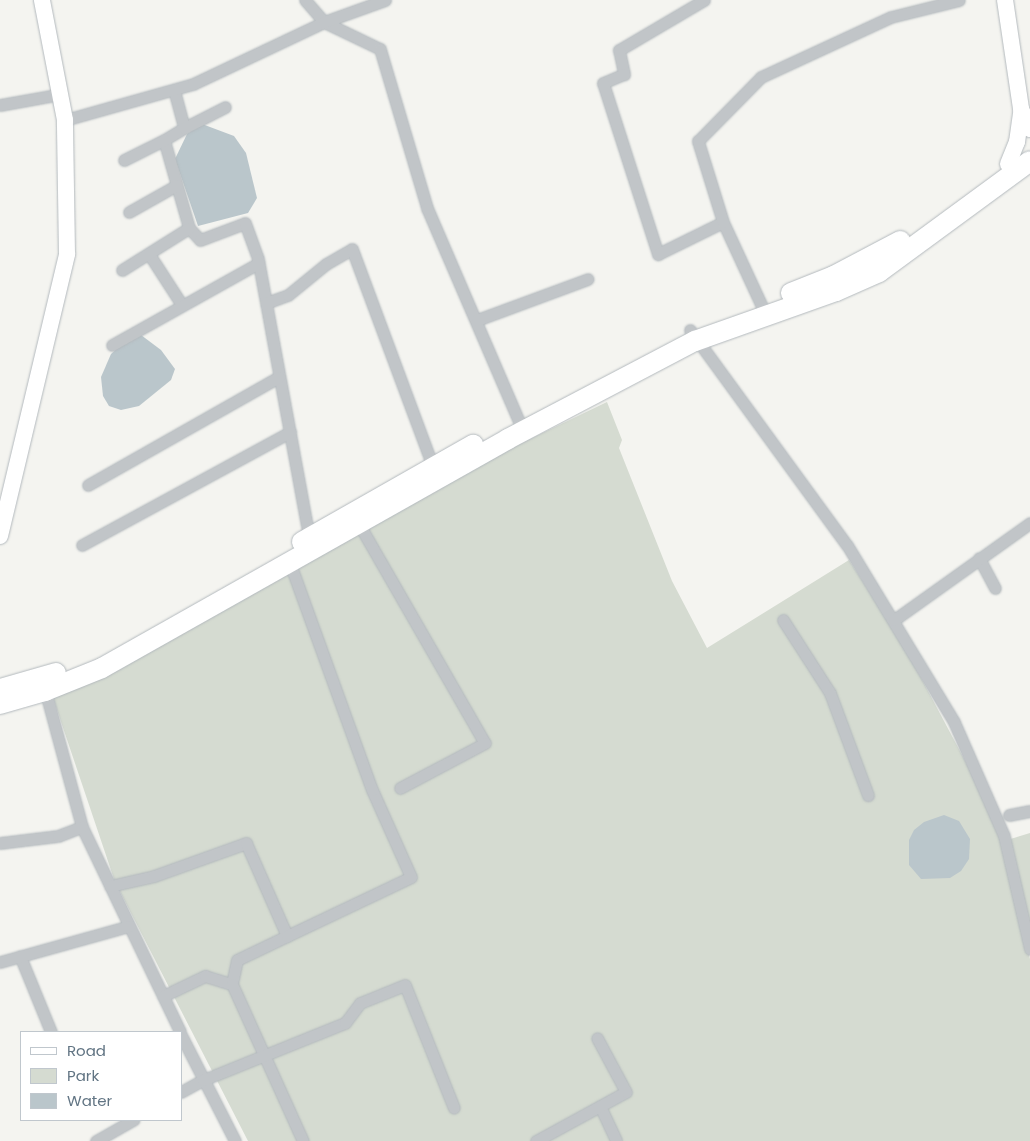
<!DOCTYPE html>
<style>
body{margin:0}
#map{position:relative;width:1030px;height:1141px;overflow:hidden;background:#f4f4f0;font-family:Poppins,sans-serif}
div>[style]{position:absolute}
.green>*{inset:0;background:#d5dbd1}
.water>*{inset:0;background:#bac6cb}
.roads{filter:drop-shadow(0 0 1px #b3b9bd) drop-shadow(0 0 1px #b3b9bd)}
.street>*{height:11px;margin:-5.5px;padding:0 5.5px;transform-origin:5.5px;border-radius:5.5px;background:#c1c5c8}
.secondary>*{height:16px;margin:-8px;padding:0 8px;transform-origin:8px;border-radius:8px;background:#fff}
.highway>*{height:20px;margin:-10px;padding:0 10px;transform-origin:10px;border-radius:10px;background:#fff}
span{translate:-50% -50%;white-space:nowrap;text-align:center;line-height:1.15;-webkit-text-stroke:5px #fff;paint-order:stroke}
.legend{position:absolute;left:20px;top:1031px;width:162px;height:90px;box-sizing:border-box;background:#fff;border:1px solid #c0c7cd;margin:0;padding:6px 9px;list-style:none;font-size:15px;color:#617483}
.legend li{display:flex;align-items:center;gap:10px;height:25px}
.legend b{width:25px;border:1px solid #c0c7cd}
</style>
<div id="map">
<div class="green">
<div style="clip-path:polygon(607px 402px,622px 440px,619px 448px,672px 581px,707px 648px,849px 560px,903px 644px,994px 815px,1030px 959px,1030px 1141px,248px 1141px,115px 882px,53px 698px,463px 471px)"></div>
<div style="clip-path:polygon(1030px 833px,1030px 943px,1007px 840px)"></div>
</div>
<div class="water">
<div style="clip-path:polygon(202px 124px,234px 136px,246px 153px,257px 198px,248px 213px,198px 226px,175px 159px,187px 134px)"></div>
<div style="clip-path:polygon(141px 335px,161px 350px,175px 369px,171px 380px,139px 406px,121px 410px,109px 406px,103px 396px,101px 377px,111px 354px,131px 336px)"></div>
<div style="clip-path:polygon(944px 815px,959px 821px,970px 839px,969px 859px,961px 871px,950px 878px,921px 879px,909px 865px,909px 840px,914px 830px,924px 822px)"></div>
</div>
<div class="roads">
<div class="street">
<div style="left:305px;top:0;width:29px;rotate:49deg"></div>
<div style="left:324px;top:22px;width:62px;rotate:25.7deg"></div>
<div style="left:380px;top:49px;width:166px;rotate:73.5deg"></div>
<div style="left:427px;top:208px;width:243px;rotate:66.7deg"></div>
<div style="left:704px;top:0;width:99px;rotate:149.5deg"></div>
<div style="left:619px;top:50px;width:25px;rotate:78deg"></div>
<div style="left:624px;top:74px;width:23px;rotate:157deg"></div>
<div style="left:603px;top:83px;width:180px;rotate:72.2deg"></div>
<div style="left:658px;top:254px;width:72px;rotate:-26.2deg"></div>
<div style="left:723px;top:222px;width:102px;rotate:65.2deg"></div>
<div style="left:174px;top:90px;width:39px;rotate:75deg"></div>
<div style="left:184px;top:128px;width:23px;rotate:149deg"></div>
<div style="left:164px;top:140px;width:91px;rotate:74.1deg"></div>
<div style="left:189px;top:228px;width:16px;rotate:47deg"></div>
<div style="left:200px;top:240px;width:48px;rotate:-20.7deg"></div>
<div style="left:245px;top:223px;width:38px;rotate:70deg"></div>
<div style="left:258px;top:259px;width:283px;rotate:79.6deg"></div>
<div style="left:0;top:105px;width:63px;rotate:-10.1deg"></div>
<div style="left:65px;top:120px;width:133px;rotate:-15.7deg"></div>
<div style="left:193px;top:84px;width:145px;rotate:-25.3deg"></div>
<div style="left:324px;top:22px;width:65px;rotate:-19.8deg"></div>
<div style="left:184px;top:128px;width:46px;rotate:-27.1deg"></div>
<div style="left:124px;top:160px;width:45px;rotate:-26.6deg"></div>
<div style="left:129px;top:212px;width:55px;rotate:-29.4deg"></div>
<div style="left:723px;top:222px;width:85px;rotate:-107.2deg"></div>
<div style="left:698px;top:141px;width:90px;rotate:-45.5deg"></div>
<div style="left:761px;top:77px;width:143px;rotate:-24.8deg"></div>
<div style="left:891px;top:17px;width:70px;rotate:-14deg"></div>
<div style="left:149px;top:254px;width:61px;rotate:57.1deg"></div>
<div style="left:122px;top:270px;width:79px;rotate:-32.1deg"></div>
<div style="left:266px;top:303px;width:23px;rotate:-20deg"></div>
<div style="left:288px;top:295px;width:49px;rotate:-39.2deg"></div>
<div style="left:326px;top:264px;width:30px;rotate:-30deg"></div>
<div style="left:352px;top:249px;width:233px;rotate:69.6deg"></div>
<div style="left:477px;top:320px;width:118px;rotate:-20.3deg"></div>
<div style="left:690px;top:330px;width:266px;rotate:53.9deg"></div>
<div style="left:847px;top:545px;width:207px;rotate:58.8deg"></div>
<div style="left:954px;top:722px;width:124px;rotate:66.3deg"></div>
<div style="left:1004px;top:836px;width:116px;rotate:77deg"></div>
<div style="left:112px;top:345px;width:168px;rotate:-29.2deg"></div>
<div style="left:88px;top:485px;width:219px;rotate:-29.5deg"></div>
<div style="left:356px;top:519px;width:258px;rotate:60.1deg"></div>
<div style="left:485px;top:743px;width:96px;rotate:152.1deg"></div>
<div style="left:82px;top:545px;width:237px;rotate:-28.5deg"></div>
<div style="left:979px;top:558px;width:34px;rotate:62deg"></div>
<div style="left:783px;top:620px;width:87px;rotate:57.2deg"></div>
<div style="left:830px;top:693px;width:109px;rotate:69.6deg"></div>
<div style="left:894px;top:620px;width:167px;rotate:-35.5deg"></div>
<div style="left:44px;top:686px;width:146px;rotate:74.9deg"></div>
<div style="left:82px;top:827px;width:227px;rotate:64.4deg"></div>
<div style="left:1009px;top:815px;width:21px;rotate:-11deg"></div>
<div style="left:0;top:843px;width:58px;rotate:-6.9deg"></div>
<div style="left:58px;top:836px;width:26px;rotate:-21deg"></div>
<div style="left:110px;top:886px;width:45px;rotate:-12.8deg"></div>
<div style="left:154px;top:876px;width:98px;rotate:-19.7deg"></div>
<div style="left:246px;top:843px;width:102px;rotate:66.2deg"></div>
<div style="left:287px;top:936px;width:55px;rotate:154.4deg"></div>
<div style="left:237px;top:960px;width:25px;rotate:102deg"></div>
<div style="left:287px;top:936px;width:137px;rotate:-25.4deg"></div>
<div style="left:411px;top:877px;width:95px;rotate:-114.1deg"></div>
<div style="left:372px;top:790px;width:240px;rotate:-109.9deg"></div>
<div style="left:20px;top:956px;width:82px;rotate:67.8deg"></div>
<div style="left:0;top:962px;width:134px;rotate:-15.6deg"></div>
<div style="left:163px;top:996px;width:47px;rotate:-25.5deg"></div>
<div style="left:205px;top:976px;width:28px;rotate:17deg"></div>
<div style="left:232px;top:984px;width:172px;rotate:65.7deg"></div>
<div style="left:181px;top:1035px;width:119px;rotate:63deg"></div>
<div style="left:181px;top:1092px;width:25px;rotate:-29deg"></div>
<div style="left:203px;top:1080px;width:153px;rotate:-21.9deg"></div>
<div style="left:345px;top:1023px;width:25px;rotate:-53deg"></div>
<div style="left:360px;top:1003px;width:48px;rotate:-21.8deg"></div>
<div style="left:405px;top:985px;width:132px;rotate:68.3deg"></div>
<div style="left:600px;top:1106px;width:38px;rotate:65deg"></div>
<div style="left:96px;top:1141px;width:43px;rotate:-29.6deg"></div>
<div style="left:536px;top:1141px;width:102px;rotate:-28.6deg"></div>
<div style="left:626px;top:1092px;width:61px;rotate:-118.2deg"></div>
</div>
<div class="secondary">
<div style="left:1005px;top:0;width:110px;rotate:81.6deg"></div>
<div style="left:1021px;top:109px;width:22px;rotate:66deg"></div>
<div style="left:1008px;top:164px;width:24px;rotate:-68deg"></div>
<div style="left:1017px;top:142px;width:30px;rotate:-82deg"></div>
<div style="left:0;top:536px;width:290px;rotate:-76.6deg"></div>
<div style="left:67px;top:254px;width:134px;rotate:-90.9deg"></div>
<div style="left:65px;top:120px;width:122px;rotate:-100.9deg"></div>
</div>
<div class="highway">
<div style="left:791px;top:293px;width:46px;rotate:-21.6deg"></div>
<div style="left:834px;top:276px;width:75px;rotate:-27.9deg"></div>
<div style="left:302px;top:542px;width:197px;rotate:-29.6deg"></div>
<div style="left:0;top:689px;width:58px;rotate:-15.9deg"></div>
<div style="left:0;top:704px;width:47px;rotate:-16.1deg"></div>
<div style="left:45px;top:691px;width:61px;rotate:-22deg"></div>
<div style="left:102px;top:668px;width:466px;rotate:-29.4deg"></div>
<div style="left:508px;top:439px;width:211px;rotate:-27.7deg"></div>
<div style="left:695px;top:341px;width:150px;rotate:-19.5deg"></div>
<div style="left:836px;top:291px;width:47px;rotate:-23.8deg"></div>
<div style="left:879px;top:272px;width:187px;rotate:-36.3deg"></div>
</div>
</div>
<ul class="legend">
<li><b style="height:6px;background:#fff"></b>Road</li>
<li><b style="height:14px;background:#d5dbd1"></b>Park</li>
<li><b style="height:14px;background:#bac6cb"></b>Water</li>
</ul>
</div>
